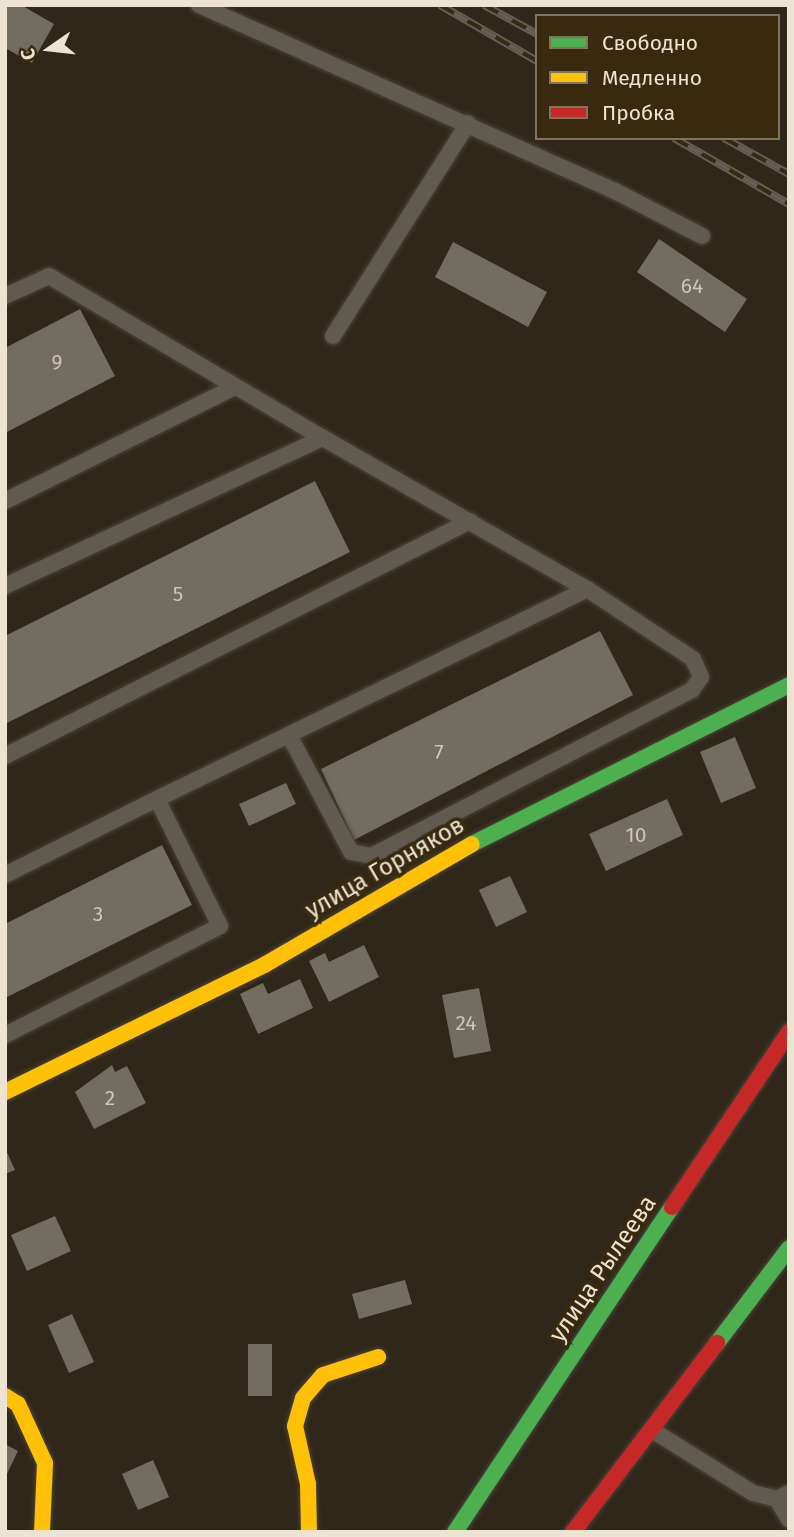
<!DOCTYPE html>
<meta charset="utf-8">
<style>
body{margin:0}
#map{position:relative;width:794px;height:1537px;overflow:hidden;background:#2f2719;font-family:"Fira Sans",sans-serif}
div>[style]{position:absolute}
.building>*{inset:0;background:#736c60}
.roads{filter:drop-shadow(0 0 2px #4a4338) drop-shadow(0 0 2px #4a4338)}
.lane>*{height:16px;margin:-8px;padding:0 8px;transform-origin:8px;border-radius:8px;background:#605a50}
.fast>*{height:16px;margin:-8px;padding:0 8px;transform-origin:8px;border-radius:8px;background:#4caf50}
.slow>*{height:16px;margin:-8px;padding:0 8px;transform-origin:8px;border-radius:8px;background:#ffc107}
.jam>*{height:16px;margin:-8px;padding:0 8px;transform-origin:8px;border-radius:8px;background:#c62828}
.rail>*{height:8px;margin-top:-4px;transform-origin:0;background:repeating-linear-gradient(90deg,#392a0f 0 16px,#655e54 0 32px);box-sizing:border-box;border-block:2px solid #655e54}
span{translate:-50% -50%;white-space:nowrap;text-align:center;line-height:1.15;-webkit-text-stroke:7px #392a0f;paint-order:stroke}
.number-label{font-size:21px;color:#cec5b6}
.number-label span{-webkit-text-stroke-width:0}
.street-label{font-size:24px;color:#ede3d3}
.frame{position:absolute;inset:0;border:7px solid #ede3d3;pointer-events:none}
.legend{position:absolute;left:535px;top:14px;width:245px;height:126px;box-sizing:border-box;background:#392a0f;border:2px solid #81745d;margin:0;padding:9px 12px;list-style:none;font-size:21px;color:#ede3d3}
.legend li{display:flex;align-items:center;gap:14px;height:35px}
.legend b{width:35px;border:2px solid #81745d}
.north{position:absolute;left:14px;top:14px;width:70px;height:70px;-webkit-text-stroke:5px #392a0f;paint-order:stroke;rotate:256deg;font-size:19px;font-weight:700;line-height:28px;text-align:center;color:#ede3d3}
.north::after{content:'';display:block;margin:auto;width:24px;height:32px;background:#ede3d3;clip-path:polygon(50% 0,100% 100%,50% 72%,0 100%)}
</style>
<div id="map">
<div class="building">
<div style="clip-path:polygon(5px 5px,21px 5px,54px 24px,32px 63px,5px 48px)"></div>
<div style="clip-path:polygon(659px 239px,747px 299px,725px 332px,637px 272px)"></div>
<div style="clip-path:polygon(453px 242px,547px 292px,528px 327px,435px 277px)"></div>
<div style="clip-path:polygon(80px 309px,115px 376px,5px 433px,5px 348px)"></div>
<div style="clip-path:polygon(315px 481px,350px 552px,5px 724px,5px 636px)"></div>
<div style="clip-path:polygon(600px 631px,633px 695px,354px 840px,321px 769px)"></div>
<div style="clip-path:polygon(735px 737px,756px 788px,721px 803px,700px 752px)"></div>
<div style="clip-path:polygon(286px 783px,296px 804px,249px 826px,239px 804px)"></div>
<div style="clip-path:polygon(667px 799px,683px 835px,606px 871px,589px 834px)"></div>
<div style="clip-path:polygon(162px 845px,192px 905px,5px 998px,5px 924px)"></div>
<div style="clip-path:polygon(510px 876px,527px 912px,496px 927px,479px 890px)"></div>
<div style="clip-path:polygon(364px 945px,379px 977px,329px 1002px,309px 961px,325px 953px,329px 962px)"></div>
<div style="clip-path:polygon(300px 979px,313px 1008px,258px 1034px,240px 994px,263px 983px,268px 994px)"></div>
<div style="clip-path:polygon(479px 988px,491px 1051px,454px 1058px,442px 995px)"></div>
<div style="clip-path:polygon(112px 1065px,115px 1072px,127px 1066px,146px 1103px,94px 1129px,75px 1092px)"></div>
<div style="clip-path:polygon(5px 1148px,15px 1170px,5px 1174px)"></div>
<div style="clip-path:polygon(55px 1216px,71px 1251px,27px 1271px,11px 1235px)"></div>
<div style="clip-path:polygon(405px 1280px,412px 1304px,359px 1319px,352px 1294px)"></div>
<div style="clip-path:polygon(72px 1314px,94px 1362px,69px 1373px,48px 1325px)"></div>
<div style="clip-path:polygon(248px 1344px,272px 1344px,272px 1396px,248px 1396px)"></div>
<div style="clip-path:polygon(5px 1444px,18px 1451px,5px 1478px)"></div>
<div style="clip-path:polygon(153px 1460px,169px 1497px,138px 1510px,122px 1474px)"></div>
</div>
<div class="roads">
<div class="lane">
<div style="left:199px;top:5px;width:456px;rotate:24.1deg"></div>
<div style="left:615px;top:191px;width:98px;rotate:27.3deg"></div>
<div style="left:5px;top:296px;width:48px;rotate:-24.4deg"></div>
<div style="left:49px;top:276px;width:318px;rotate:30.6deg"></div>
<div style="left:333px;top:336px;width:252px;rotate:-57.6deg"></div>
<div style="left:5px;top:501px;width:257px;rotate:-26.4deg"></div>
<div style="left:5px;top:586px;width:351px;rotate:-25deg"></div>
<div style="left:323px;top:438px;width:304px;rotate:29.8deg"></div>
<div style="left:587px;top:589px;width:127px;rotate:33.4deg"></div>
<div style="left:693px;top:659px;width:20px;rotate:66deg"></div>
<div style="left:701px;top:677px;width:16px;rotate:125deg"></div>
<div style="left:692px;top:690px;width:360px;rotate:152.6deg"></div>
<div style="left:372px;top:856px;width:21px;rotate:-169deg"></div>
<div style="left:351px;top:852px;width:132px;rotate:-117.9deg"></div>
<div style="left:5px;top:756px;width:521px;rotate:-26.81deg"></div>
<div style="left:157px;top:799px;width:479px;rotate:-26deg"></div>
<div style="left:5px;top:875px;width:170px;rotate:-26.6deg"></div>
<div style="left:157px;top:799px;width:142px;rotate:63.6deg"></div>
<div style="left:220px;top:926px;width:241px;rotate:153.1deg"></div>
<div style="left:652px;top:1430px;width:119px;rotate:32deg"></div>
<div style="left:753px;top:1493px;width:25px;rotate:14deg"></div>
<div style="left:777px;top:1499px;width:13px;rotate:-27deg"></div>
<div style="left:777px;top:1499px;width:24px;rotate:60deg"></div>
</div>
<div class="fast">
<div style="left:472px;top:844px;width:355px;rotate:-26.6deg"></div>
<div style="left:717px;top:1343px;width:119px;rotate:-52.8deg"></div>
<div style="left:455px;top:1532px;width:391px;rotate:-56.3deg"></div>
</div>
<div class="slow">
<div style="left:5px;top:1092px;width:291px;rotate:-26.1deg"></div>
<div style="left:266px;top:964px;width:238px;rotate:-30.2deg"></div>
<div style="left:5px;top:1396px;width:15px;rotate:32deg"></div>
<div style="left:18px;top:1404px;width:65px;rotate:65.4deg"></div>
<div style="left:45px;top:1463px;width:69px;rotate:92.5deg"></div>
<div style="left:309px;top:1532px;width:48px;rotate:-91.2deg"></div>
<div style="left:308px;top:1484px;width:59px;rotate:-102.6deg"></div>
<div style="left:295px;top:1426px;width:29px;rotate:-74deg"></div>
<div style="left:303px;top:1398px;width:30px;rotate:-49deg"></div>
<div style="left:323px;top:1375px;width:58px;rotate:-18.1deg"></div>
</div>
<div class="jam">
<div style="left:672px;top:1207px;width:211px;rotate:-56.2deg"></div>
<div style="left:573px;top:1532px;width:238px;rotate:-52.7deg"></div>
</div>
</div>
<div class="rail">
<div style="left:440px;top:5px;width:112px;rotate:30deg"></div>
<div style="left:484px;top:5px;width:60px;rotate:28.7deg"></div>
<div style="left:674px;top:138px;width:133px;rotate:29.9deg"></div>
<div style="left:724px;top:138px;width:74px;rotate:29deg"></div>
</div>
<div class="number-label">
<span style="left:692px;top:286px">64</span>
<span style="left:57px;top:362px">9</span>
<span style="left:178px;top:594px">5</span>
<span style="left:439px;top:752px">7</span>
<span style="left:636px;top:835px">10</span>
<span style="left:98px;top:914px">3</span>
<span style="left:466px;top:1023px">24</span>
<span style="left:110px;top:1098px">2</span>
</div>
<div class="street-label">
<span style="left:385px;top:868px;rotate:-30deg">улица Горняков</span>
<span style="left:603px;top:1269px;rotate:-56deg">улица Рылеева</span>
</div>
<div class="frame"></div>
<ul class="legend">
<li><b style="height:9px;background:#4caf50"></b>Свободно</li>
<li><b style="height:9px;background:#ffc107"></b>Медленно</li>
<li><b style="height:9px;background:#c62828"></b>Пробка</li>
</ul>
<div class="north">С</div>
</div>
